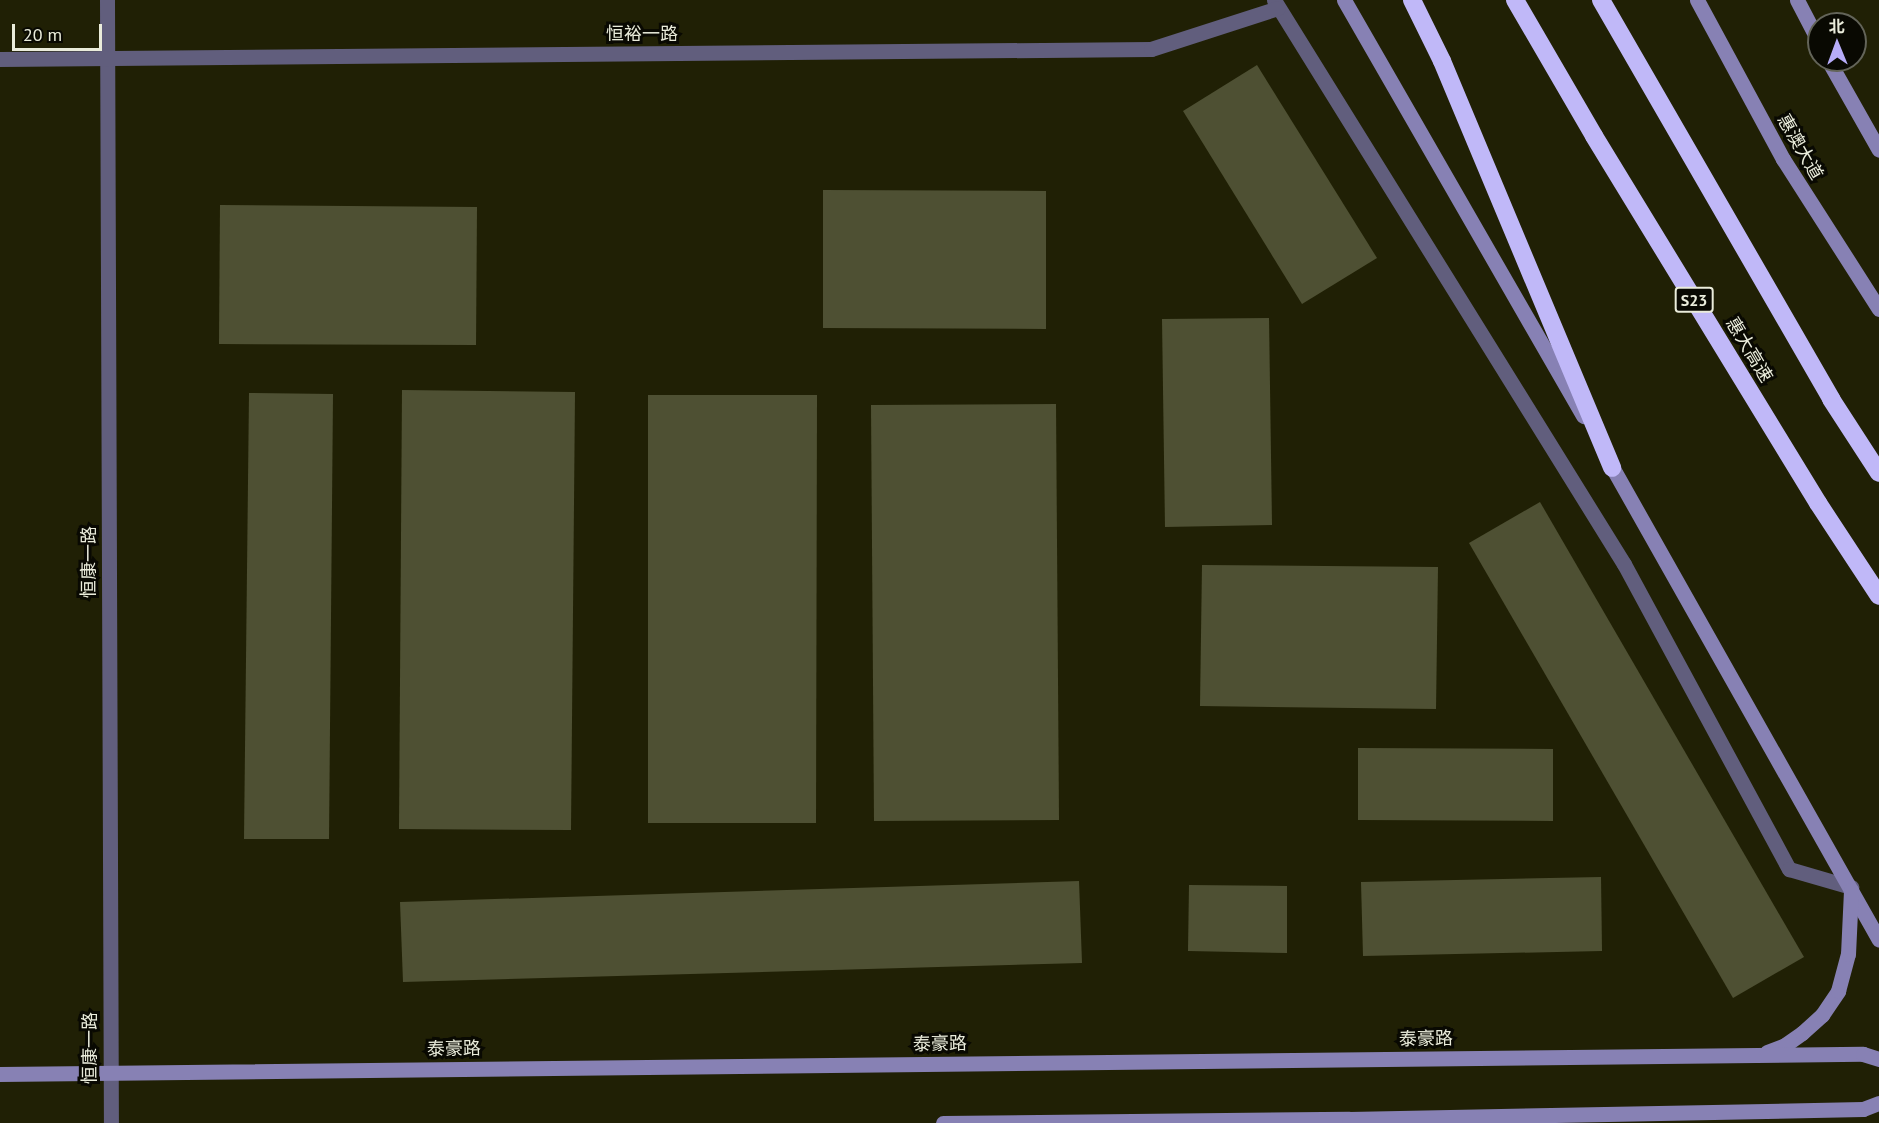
<!DOCTYPE html>
<meta charset="utf-8">
<style>
body{margin:0}
#map{position:relative;width:1879px;height:1123px;overflow:hidden;background:#202005;font-family:"PT Sans","Noto Sans SC",sans-serif}
div>[style]{position:absolute}
.building>*{inset:0;background:#4e5033}
.street>*{height:15px;margin:-7.5px;padding:0 7.5px;transform-origin:7.5px;border-radius:7.5px;background:#615e7d}
.secondary>*{height:15px;margin:-7.5px;padding:0 7.5px;transform-origin:7.5px;border-radius:7.5px;background:#8781b4}
.highway>*{height:18px;margin:-9px;padding:0 9px;transform-origin:9px;border-radius:9px;background:#c0b8f8}
span{translate:-50% -50%;white-space:nowrap;text-align:center;line-height:1.15;-webkit-text-stroke:6px #090902;paint-order:stroke}
.shield-label span{padding:2px 4px;background:#090902;border:2px solid;border-radius:4px;-webkit-text-stroke-width:0}
.shield-label{font-size:16px;color:#eaecdb;font-weight:700}
.street-label{font-size:18px;color:#eaecdb}
.north{position:absolute;left:1807px;top:12px;width:60px;height:60px;box-sizing:border-box;background:#090902;border:2px solid #636459;border-radius:50%;rotate:359deg;font-size:16px;font-weight:700;line-height:24px;text-align:center;color:#eaecdb}
.north::after{content:'';display:block;margin:auto;width:21px;height:27px;background:#b6acf8;clip-path:polygon(50% 0,100% 100%,50% 72%,0 100%)}
.scale{position:absolute;left:12px;top:24px;width:90px;height:27px;box-sizing:border-box;border:3px solid #eaecdb;border-top:0;padding-left:8px;font-size:18px;line-height:21px;white-space:nowrap;color:#eaecdb;-webkit-text-stroke:4px #090902;paint-order:stroke}
</style>
<div id="map">
<div class="building">
<div style="clip-path:polygon(1257px 65px,1377px 258px,1302px 304px,1183px 111px)"></div>
<div style="clip-path:polygon(823px 190px,1046px 191px,1046px 329px,823px 328px)"></div>
<div style="clip-path:polygon(220px 205px,477px 207px,476px 345px,219px 344px)"></div>
<div style="clip-path:polygon(1269px 318px,1272px 525px,1165px 527px,1162px 319px)"></div>
<div style="clip-path:polygon(402px 390px,575px 392px,571px 830px,399px 829px)"></div>
<div style="clip-path:polygon(249px 393px,333px 394px,329px 839px,244px 839px)"></div>
<div style="clip-path:polygon(648px 395px,817px 395px,816px 823px,648px 823px)"></div>
<div style="clip-path:polygon(1056px 404px,1059px 820px,874px 821px,871px 405px)"></div>
<div style="clip-path:polygon(1540px 502px,1804px 957px,1733px 998px,1469px 543px)"></div>
<div style="clip-path:polygon(1202px 565px,1438px 567px,1436px 709px,1200px 706px)"></div>
<div style="clip-path:polygon(1358px 748px,1553px 749px,1553px 821px,1358px 820px)"></div>
<div style="clip-path:polygon(1601px 877px,1602px 951px,1363px 956px,1361px 882px)"></div>
<div style="clip-path:polygon(1079px 881px,1082px 963px,403px 982px,400px 902px)"></div>
<div style="clip-path:polygon(1189px 885px,1287px 886px,1287px 953px,1188px 951px)"></div>
</div>
<div class="street">
<div style="left:107px;top:0;width:1123px;rotate:89.8deg"></div>
<div style="left:1274px;top:0;width:664px;rotate:58.18deg"></div>
<div style="left:1624px;top:564px;width:347px;rotate:61.6deg"></div>
<div style="left:1789px;top:869px;width:65px;rotate:16.2deg"></div>
<div style="left:0;top:59px;width:1151px;rotate:-0.5deg"></div>
<div style="left:1151px;top:49px;width:133px;rotate:-17.9deg"></div>
</div>
<div class="secondary">
<div style="left:1344px;top:0;width:480px;rotate:60.1deg"></div>
<div style="left:1697px;top:0;width:181px;rotate:61.6deg"></div>
<div style="left:1783px;top:159px;width:178px;rotate:57.4deg"></div>
<div style="left:1797px;top:0;width:47px;rotate:62.4deg"></div>
<div style="left:1828px;top:60px;width:103px;rotate:60.5deg"></div>
<div style="left:1607px;top:458px;width:553px;rotate:60.56deg"></div>
<div style="left:1767px;top:1052px;width:19px;rotate:-21deg"></div>
<div style="left:1785px;top:1045px;width:21px;rotate:-35deg"></div>
<div style="left:1802px;top:1033px;width:27px;rotate:-42deg"></div>
<div style="left:1822px;top:1015px;width:29px;rotate:-56deg"></div>
<div style="left:1838px;top:991px;width:38px;rotate:-75deg"></div>
<div style="left:1848px;top:954px;width:64px;rotate:-87.3deg"></div>
<div style="left:0;top:1074px;width:1863px;rotate:-0.62deg"></div>
<div style="left:1863px;top:1054px;width:17px;rotate:17deg"></div>
<div style="left:943px;top:1123px;width:406px;rotate:-0.6deg"></div>
<div style="left:1349px;top:1119px;width:514px;rotate:-1.11deg"></div>
<div style="left:1863px;top:1109px;width:17px;rotate:-21deg"></div>
</div>
<div class="highway">
<div style="left:1412px;top:0;width:68px;rotate:63.8deg"></div>
<div style="left:1442px;top:61px;width:441px;rotate:67.3deg"></div>
<div style="left:1515px;top:0;width:157px;rotate:59.8deg"></div>
<div style="left:1594px;top:136px;width:430px;rotate:58.6deg"></div>
<div style="left:1818px;top:503px;width:111px;rotate:56.7deg"></div>
<div style="left:1601px;top:0;width:461px;rotate:60deg"></div>
<div style="left:1831px;top:399px;width:88px;rotate:57deg"></div>
</div>
<div class="shield-label">
<span style="left:1694px;top:300px">S23</span>
</div>
<div class="street-label">
<span style="left:642px;top:34px">恒裕一路</span>
<span style="left:1800px;top:147px;rotate:60deg">惠澳大道</span>
<span style="left:1749px;top:350px;rotate:59deg">惠大高速</span>
<span style="left:89px;top:562px;rotate:-90deg">恒康一路</span>
<span style="left:1426px;top:1039px;rotate:-1deg">泰豪路</span>
<span style="left:940px;top:1044px;rotate:-1deg">泰豪路</span>
<span style="left:90px;top:1048px;rotate:-90deg">恒康一路</span>
<span style="left:454px;top:1049px;rotate:-1deg">泰豪路</span>
</div>
<div class="north">北</div>
<div class="scale">20 m</div>
</div>
